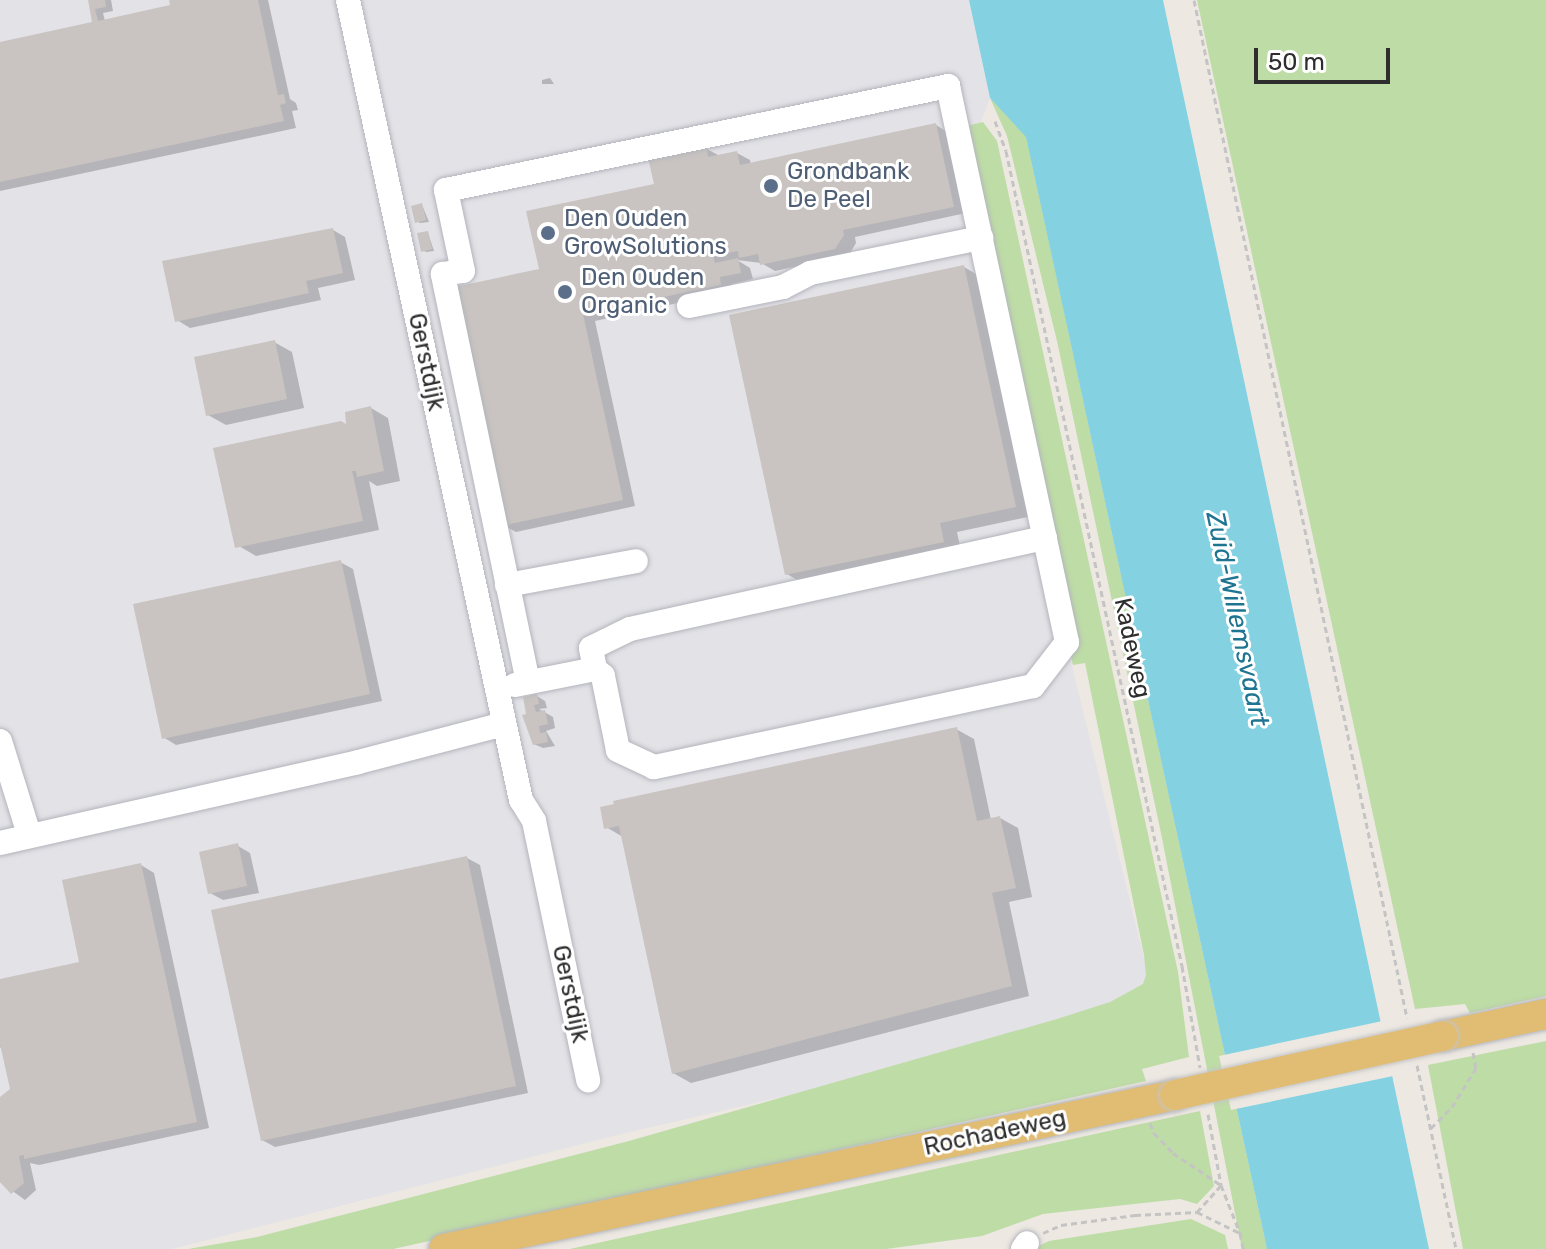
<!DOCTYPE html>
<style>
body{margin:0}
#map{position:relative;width:1546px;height:1249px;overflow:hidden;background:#ede8e2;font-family:Rubik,sans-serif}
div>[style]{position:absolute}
.industrial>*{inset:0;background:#e3e2e7}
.green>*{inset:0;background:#bedca6}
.water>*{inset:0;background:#83d1e1}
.pier>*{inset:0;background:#ede8e2}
.shadow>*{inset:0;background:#0003}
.building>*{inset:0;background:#c9c4c1}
.path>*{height:3px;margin-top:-1.5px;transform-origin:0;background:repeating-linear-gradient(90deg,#c4c4c4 0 6px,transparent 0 10px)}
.roads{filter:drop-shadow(0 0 2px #b3b5bc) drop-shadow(0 0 2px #b3b5bc)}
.minor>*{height:24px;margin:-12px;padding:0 12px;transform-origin:12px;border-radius:12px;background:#fff}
.major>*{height:30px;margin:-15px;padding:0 15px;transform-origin:15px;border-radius:15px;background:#e1bd74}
.bridges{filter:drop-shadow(0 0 2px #c4c4c4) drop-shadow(0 0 2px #c4c4c4)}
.major-bridge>*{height:30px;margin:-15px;padding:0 15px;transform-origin:15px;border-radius:15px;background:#e1bd74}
.dots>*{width:22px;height:22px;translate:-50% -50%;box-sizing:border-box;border:4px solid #fff;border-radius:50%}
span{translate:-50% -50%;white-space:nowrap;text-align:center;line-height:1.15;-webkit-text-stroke:6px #fff;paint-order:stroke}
.service-label{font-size:24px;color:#4e5e75}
.left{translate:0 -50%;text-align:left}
.street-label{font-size:24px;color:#2e2e2e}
.water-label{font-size:26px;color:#1f7591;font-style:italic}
.scale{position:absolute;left:1254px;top:48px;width:136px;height:36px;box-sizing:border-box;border:4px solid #2e2e2e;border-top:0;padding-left:10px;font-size:24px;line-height:28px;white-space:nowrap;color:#2e2e2e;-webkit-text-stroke:6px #fff;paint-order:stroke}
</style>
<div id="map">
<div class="industrial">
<div style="clip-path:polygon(0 0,969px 0,990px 98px,962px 170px,1077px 687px,1157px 1010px,617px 1135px,172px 1249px,0 1249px)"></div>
</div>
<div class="green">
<div style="clip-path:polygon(1197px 0,1546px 0,1546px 996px,1470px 1013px,1465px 1004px,1415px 1009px)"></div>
<div style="clip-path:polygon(990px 98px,1026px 136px,1267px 1249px,1242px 1249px,1162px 838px,1057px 341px,1007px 136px)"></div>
<div style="clip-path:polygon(983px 122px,997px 141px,1178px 972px,1189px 1057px,1142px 1069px,1146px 1081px,393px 1249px,188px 1249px,257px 1237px,629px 1141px,1057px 1019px,1110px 1002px,1143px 984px,1146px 975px,1144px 955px,1085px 663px,1073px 665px,945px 131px)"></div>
<div style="clip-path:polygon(1546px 1041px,1546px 1249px,1463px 1249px,1428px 1065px)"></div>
<div style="clip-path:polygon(1200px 1111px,1214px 1186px,1197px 1204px,1180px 1199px,1043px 1214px,982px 1236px,886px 1249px,570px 1249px)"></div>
<div style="clip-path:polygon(1191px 1219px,1225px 1235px,1228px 1249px,1032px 1249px,1049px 1241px)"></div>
</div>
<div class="water">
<div style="clip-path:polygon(969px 0,1163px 0,1429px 1249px,1267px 1249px,1026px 137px,990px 98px)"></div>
</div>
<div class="pier">
<div style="clip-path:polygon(1387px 1020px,1398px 1075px,1231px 1110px,1219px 1056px)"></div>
</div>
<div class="shadow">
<div style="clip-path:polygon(90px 0,111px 0,113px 11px,103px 13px,105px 21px,172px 7px,171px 0,268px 0,290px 99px,296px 103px,298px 110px,292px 111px,296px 128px,0 191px,0 44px,98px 23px)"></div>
<div style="clip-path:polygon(550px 78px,554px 84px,542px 84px,542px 80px)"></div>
<div style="clip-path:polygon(936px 125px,949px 133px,966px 213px,855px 237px,856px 243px,849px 255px,775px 271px,761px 263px,737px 260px,750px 268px,753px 279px,732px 284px,733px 291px,595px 321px,635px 506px,516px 532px,503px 525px,541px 271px,705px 148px,718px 155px,737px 153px,750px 160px,751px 165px)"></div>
<div style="clip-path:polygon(422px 205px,429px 222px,420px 223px,416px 221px)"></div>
<div style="clip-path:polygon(333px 230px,345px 237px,355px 280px,318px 288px,321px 300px,190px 328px,177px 320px)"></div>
<div style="clip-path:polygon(428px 233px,434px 251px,426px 252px,423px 250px)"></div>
<div style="clip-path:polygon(964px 267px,981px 277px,1032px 516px,957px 532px,961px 551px,804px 584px,787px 574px)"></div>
<div style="clip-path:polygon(274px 342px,292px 352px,304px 408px,226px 425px,208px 415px)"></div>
<div style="clip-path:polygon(371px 408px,388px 418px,400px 481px,377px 486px,369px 481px,379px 530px,256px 556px,239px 546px,348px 427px)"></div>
<div style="clip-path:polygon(340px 562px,353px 569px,382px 701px,176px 745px,163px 737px)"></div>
<div style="clip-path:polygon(537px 696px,545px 701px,547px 708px,539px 709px,553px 717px,555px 728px,546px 731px,555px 746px,543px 748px,534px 744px,525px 716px)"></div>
<div style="clip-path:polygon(956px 729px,974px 739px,991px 820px,1000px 818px,1018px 828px,1032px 897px,1009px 902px,1029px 996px,691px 1083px,673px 1073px,623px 837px,606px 827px)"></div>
<div style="clip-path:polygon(238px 846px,250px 853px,259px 893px,223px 900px,210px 893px)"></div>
<div style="clip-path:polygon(467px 858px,480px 865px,528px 1093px,275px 1147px,262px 1140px)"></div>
<div style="clip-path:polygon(141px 865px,154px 873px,209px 1128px,39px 1165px,30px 1163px,36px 1190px,25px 1200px,0 1182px,0 1100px,12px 1090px,2px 1046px,0 1048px,0 981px,82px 964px)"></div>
</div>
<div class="building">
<div style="clip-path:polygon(88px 0,105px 0,106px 7px,95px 9px,98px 21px,170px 5px,169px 0,258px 0,278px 95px,284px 94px,286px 103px,280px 105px,284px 121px,0 182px,0 42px,92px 22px)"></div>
<div style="clip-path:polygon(936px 123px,954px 207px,843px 230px,844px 235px,835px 249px,760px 265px,758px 254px,739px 258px,738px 251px,713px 256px,715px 263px,738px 258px,741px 273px,720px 277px,721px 285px,583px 314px,623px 500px,501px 526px,450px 288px,539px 269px,526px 211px,654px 184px,648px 158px,706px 145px,708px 157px,737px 151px,740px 165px)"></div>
<div style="clip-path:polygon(422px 203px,426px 220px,415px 223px,411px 206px)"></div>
<div style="clip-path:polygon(333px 228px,343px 273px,306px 281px,309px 293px,175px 322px,162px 261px)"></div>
<div style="clip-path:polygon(428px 231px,432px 249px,421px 252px,417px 233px)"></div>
<div style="clip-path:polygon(964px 265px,1016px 507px,940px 523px,944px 542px,785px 575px,729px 315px)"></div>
<div style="clip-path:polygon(275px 340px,287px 399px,206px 416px,194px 357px)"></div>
<div style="clip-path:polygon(371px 406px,384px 471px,357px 477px,356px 471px,352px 471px,363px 521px,235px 548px,213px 448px,341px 421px,346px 424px,345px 412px)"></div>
<div style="clip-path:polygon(341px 560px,370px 694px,162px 739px,133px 604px)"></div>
<div style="clip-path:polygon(537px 694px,539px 704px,534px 705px,536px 712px,545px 710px,548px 724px,539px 726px,540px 733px,546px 732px,548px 742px,533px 745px,522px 715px,526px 714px,523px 697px)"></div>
<div style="clip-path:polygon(957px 727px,977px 821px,1000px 816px,1016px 888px,992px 893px,1012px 986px,672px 1074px,619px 826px,604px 829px,600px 807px,614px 804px,613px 801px)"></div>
<div style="clip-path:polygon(238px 843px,247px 886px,208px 894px,199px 852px)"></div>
<div style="clip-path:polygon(467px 856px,516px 1086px,261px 1141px,211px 910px)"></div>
<div style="clip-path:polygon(141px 863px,197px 1122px,24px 1159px,24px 1155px,19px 1156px,24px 1183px,11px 1194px,0 1182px,0 1097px,10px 1089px,0 1044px,0 979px,79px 962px,62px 880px)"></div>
</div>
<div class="path">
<div style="left:1194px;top:0;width:1040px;rotate:78.18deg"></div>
<div style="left:995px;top:121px;width:32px;rotate:70deg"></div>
<div style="left:1006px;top:151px;width:834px;rotate:77.81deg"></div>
<div style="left:1182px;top:966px;width:103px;rotate:79.9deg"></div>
<div style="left:1417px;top:1065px;width:188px;rotate:78deg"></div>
<div style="left:1208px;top:1114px;width:72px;rotate:79.6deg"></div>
<div style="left:1221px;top:1185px;width:52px;rotate:68.4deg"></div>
<div style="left:1150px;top:1123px;width:11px;rotate:68deg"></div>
<div style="left:1154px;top:1133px;width:28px;rotate:46deg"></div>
<div style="left:1173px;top:1153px;width:58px;rotate:33.7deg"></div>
<div style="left:1431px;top:1128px;width:30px;rotate:-45deg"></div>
<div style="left:1452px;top:1107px;width:46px;rotate:-58.4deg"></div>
<div style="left:1476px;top:1068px;width:16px;rotate:-101deg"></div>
<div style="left:1197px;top:1212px;width:48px;rotate:26deg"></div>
<div style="left:1240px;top:1233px;width:16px;rotate:79deg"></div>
<div style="left:1043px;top:1233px;width:20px;rotate:-24deg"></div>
<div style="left:1061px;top:1225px;width:75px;rotate:-7.7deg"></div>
<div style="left:1135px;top:1215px;width:62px;rotate:-2.8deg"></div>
<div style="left:1197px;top:1212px;width:36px;rotate:-48deg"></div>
</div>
<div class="roads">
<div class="minor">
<div style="left:348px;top:0;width:818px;rotate:77.8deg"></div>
<div style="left:521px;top:800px;width:25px;rotate:58deg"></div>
<div style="left:534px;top:821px;width:265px;rotate:78.2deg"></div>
<div style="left:689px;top:306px;width:96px;rotate:-11.4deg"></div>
<div style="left:783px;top:287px;width:30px;rotate:-27deg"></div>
<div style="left:810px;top:273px;width:175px;rotate:-11.6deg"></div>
<div style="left:507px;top:585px;width:131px;rotate:-10.5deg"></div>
<div style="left:528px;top:682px;width:417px;rotate:-101.8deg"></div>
<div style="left:443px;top:274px;width:20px;rotate:-9deg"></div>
<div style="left:463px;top:271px;width:83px;rotate:-101.9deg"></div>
<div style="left:446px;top:190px;width:513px;rotate:-11.7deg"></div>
<div style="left:948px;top:86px;width:569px;rotate:77.92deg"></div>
<div style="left:1067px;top:642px;width:56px;rotate:127.7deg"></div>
<div style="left:1033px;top:686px;width:388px;rotate:167.9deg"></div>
<div style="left:654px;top:767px;width:40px;rotate:-155deg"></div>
<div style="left:618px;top:750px;width:76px;rotate:-101.5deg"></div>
<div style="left:603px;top:676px;width:11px;rotate:-139deg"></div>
<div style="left:515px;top:685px;width:82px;rotate:-11.3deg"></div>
<div style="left:595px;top:669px;width:21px;rotate:-101deg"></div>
<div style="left:591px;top:648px;width:43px;rotate:-26deg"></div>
<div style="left:630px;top:629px;width:425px;rotate:-12.4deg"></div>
<div style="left:0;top:741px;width:97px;rotate:72.7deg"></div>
<div style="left:0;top:843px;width:367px;rotate:-12.7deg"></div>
<div style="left:358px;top:762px;width:151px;rotate:-14.6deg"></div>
<div style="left:1023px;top:1249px;width:7px;rotate:-56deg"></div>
</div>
<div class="major">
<div style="left:1443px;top:1036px;width:105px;rotate:-12.1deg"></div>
<div style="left:444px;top:1249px;width:747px;rotate:-11.9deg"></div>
</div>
</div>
<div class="bridges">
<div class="major-bridge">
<div style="left:1175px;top:1095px;width:274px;rotate:-12.4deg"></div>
</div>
</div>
<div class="dots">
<div style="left:771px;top:186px;background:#5c6f8a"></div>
<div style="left:548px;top:233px;background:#5c6f8a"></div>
<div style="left:565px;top:292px;background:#5c6f8a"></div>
</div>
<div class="service-label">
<span class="left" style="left:787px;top:186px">Grondbank<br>De Peel</span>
<span class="left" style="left:564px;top:233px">Den Ouden<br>GrowSolutions</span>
<span class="left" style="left:581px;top:292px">Den Ouden<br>Organic</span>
</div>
<div class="street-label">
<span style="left:426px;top:362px;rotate:78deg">Gerstdijk</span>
<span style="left:1132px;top:648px;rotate:78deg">Kadeweg</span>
<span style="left:570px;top:994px;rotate:78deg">Gerstdijk</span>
<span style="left:995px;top:1133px;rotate:-12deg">Rochadeweg</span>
</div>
<div class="water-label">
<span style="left:1237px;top:619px;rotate:78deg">Zuid-Willemsvaart</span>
</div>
<div class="scale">50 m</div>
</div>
